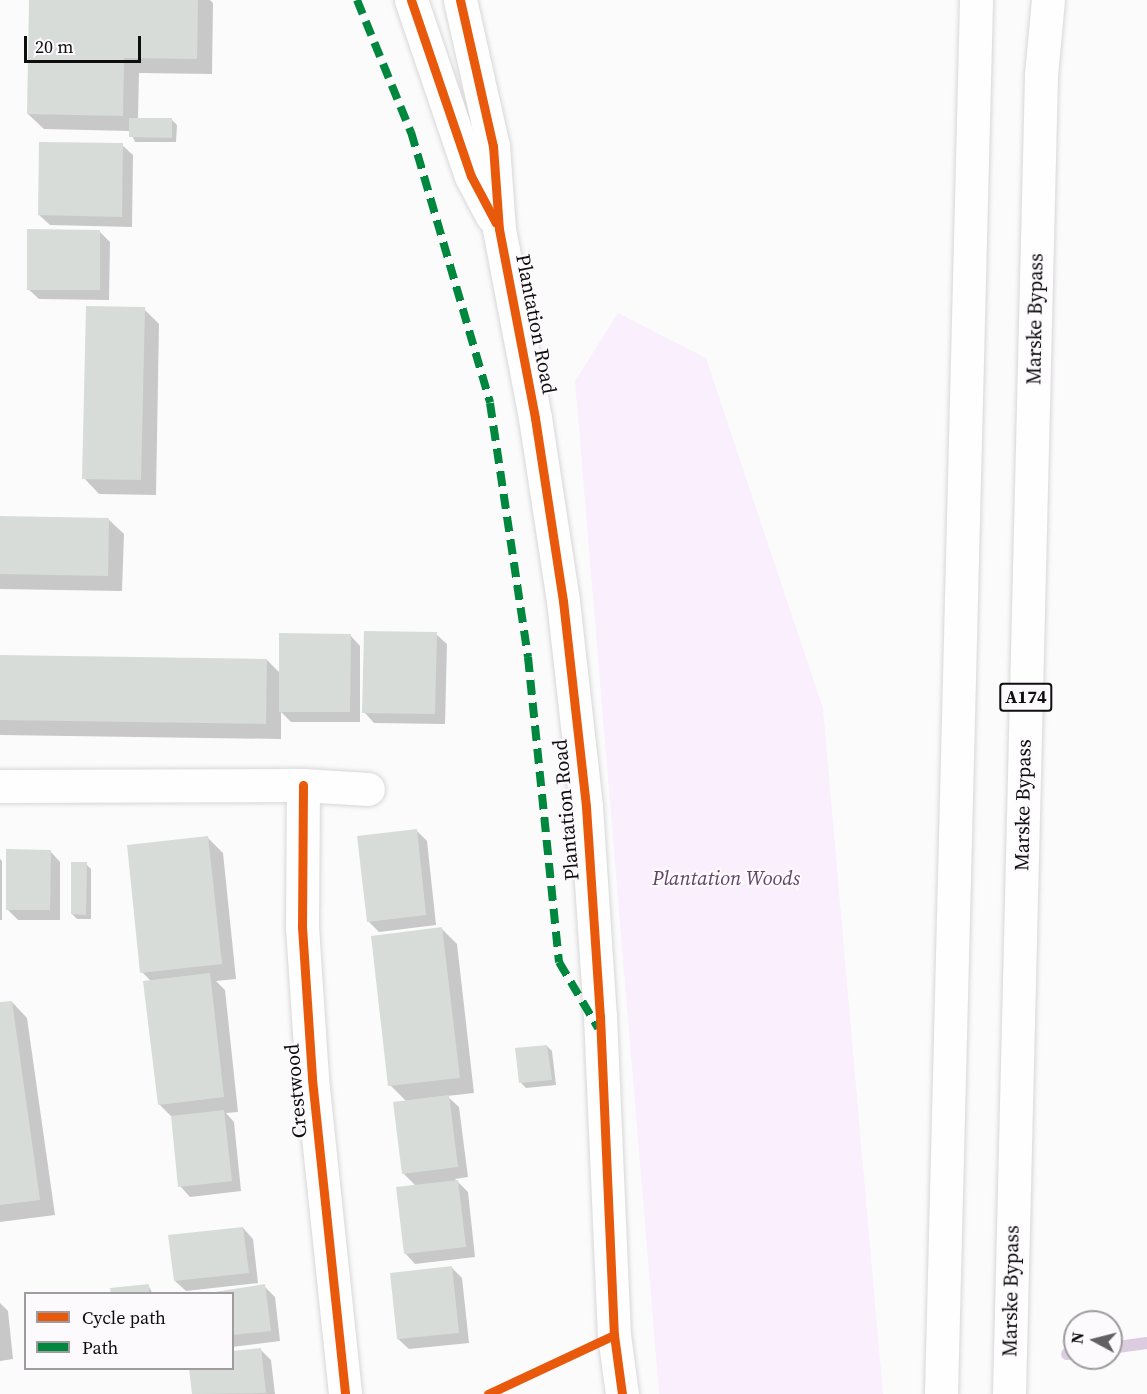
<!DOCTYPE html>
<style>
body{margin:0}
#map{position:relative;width:1147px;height:1394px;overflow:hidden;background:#fcfbfc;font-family:"Source Serif 4",serif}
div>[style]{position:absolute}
.green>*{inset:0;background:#faeffd}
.shadow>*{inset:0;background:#0003}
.stream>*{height:12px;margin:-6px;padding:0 6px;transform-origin:6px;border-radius:6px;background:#dbcddf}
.building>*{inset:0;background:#d7dcd9}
.roads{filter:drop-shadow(0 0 2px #d8d7d8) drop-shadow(0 0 2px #d8d7d8)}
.minor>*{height:33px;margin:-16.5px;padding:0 16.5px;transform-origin:16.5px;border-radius:16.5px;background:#fffeff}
.major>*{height:33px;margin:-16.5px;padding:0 16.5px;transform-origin:16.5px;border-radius:16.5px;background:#fffeff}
.quiet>*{height:8px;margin-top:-4px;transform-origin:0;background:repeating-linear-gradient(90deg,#00873e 0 15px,transparent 0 23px)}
.cycleway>*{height:9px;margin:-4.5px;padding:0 4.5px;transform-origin:4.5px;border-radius:4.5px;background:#e8590c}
span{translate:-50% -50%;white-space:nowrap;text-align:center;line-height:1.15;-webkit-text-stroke:4.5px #fdfafd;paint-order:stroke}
.shield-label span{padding:2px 4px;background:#fdfafd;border:2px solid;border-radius:4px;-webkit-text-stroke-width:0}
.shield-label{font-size:18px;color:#0f0e0f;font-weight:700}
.street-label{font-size:20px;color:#0f0e0f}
.park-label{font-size:20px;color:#604368;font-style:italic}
.legend{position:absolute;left:24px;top:1292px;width:210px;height:78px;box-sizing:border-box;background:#fdfafd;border:2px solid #9e9c9e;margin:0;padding:8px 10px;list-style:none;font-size:18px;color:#0f0e0f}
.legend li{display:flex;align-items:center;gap:12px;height:30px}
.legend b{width:30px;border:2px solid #9e9c9e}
.north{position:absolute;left:1063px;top:1310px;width:60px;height:60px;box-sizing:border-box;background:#fdfafd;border:2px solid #9e9c9e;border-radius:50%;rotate:277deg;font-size:16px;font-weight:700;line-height:24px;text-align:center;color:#0f0e0f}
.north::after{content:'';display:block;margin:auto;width:21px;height:27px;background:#626162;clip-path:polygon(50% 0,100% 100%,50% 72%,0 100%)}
.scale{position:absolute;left:24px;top:36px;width:117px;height:27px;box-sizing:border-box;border:3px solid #0f0e0f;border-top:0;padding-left:8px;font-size:18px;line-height:21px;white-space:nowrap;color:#0f0e0f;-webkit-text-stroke:4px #fdfafd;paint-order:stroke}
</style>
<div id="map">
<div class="green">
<div style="clip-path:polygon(618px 313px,706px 358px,823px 708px,883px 1394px,659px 1394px,575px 381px)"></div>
</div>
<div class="shadow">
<div style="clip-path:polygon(30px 0,210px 0,213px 3px,212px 74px,139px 73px,138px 119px,172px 120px,177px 125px,176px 142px,135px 142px,130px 131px,44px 129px,28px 114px)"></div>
<div style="clip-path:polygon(122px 145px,133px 155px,132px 227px,50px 225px,39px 215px)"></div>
<div style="clip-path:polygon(99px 231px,110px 242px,109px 300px,39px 299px,28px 289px)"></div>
<div style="clip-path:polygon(144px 309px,159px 324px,156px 495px,99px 494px,84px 478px)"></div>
<div style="clip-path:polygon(0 518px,108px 519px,124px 534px,122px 591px,0 589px)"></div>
<div style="clip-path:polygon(436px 634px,447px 644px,445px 724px,374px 723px,364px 712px)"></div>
<div style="clip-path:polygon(350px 635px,360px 646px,360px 722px,291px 722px,281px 712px,281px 739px,0 735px,0 656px,267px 660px,281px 674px)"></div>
<div style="clip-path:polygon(416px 830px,427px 841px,436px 925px,379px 932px,368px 921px)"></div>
<div style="clip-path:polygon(208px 838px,223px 853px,236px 979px,216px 981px,225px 990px,238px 1112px,226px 1113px,234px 1122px,241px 1191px,190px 1197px,180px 1186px,172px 1117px,159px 1104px,151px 981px,142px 972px)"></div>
<div style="clip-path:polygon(50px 851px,60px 862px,60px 920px,18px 920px,7px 909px)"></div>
<div style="clip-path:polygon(0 859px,2px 861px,2px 920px,0 920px)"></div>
<div style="clip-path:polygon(86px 864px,91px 869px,91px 919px,77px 919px,72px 914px)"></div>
<div style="clip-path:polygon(442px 929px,457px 944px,474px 1093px,447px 1096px,459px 1107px,468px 1177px,455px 1179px,468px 1192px,475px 1257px,415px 1264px,405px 1253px,416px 1186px,403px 1173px,407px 1102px,390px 1085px)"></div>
<div style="clip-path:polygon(12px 1002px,27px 1018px,55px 1215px,0 1222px,0 1004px)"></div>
<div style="clip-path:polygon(547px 1046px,552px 1051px,556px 1085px,526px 1088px,521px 1083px)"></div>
<div style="clip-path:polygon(243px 1228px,253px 1239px,258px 1283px,186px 1291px,175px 1281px)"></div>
<div style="clip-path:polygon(451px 1267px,462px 1278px,469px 1343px,409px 1349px,398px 1339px)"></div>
<div style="clip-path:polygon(148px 1285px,153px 1294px,112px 1294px)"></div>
<div style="clip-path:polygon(264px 1286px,275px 1297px,280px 1341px,232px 1347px,232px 1294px,202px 1294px)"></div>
<div style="clip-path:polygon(0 1303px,8px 1311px,13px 1359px,0 1361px)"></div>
<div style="clip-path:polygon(260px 1349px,271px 1360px,275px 1394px,193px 1394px,190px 1368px,232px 1368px)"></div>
</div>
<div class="stream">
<div style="left:1111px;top:1348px;width:36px;rotate:-8deg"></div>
<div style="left:1067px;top:1354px;width:8px;rotate:-7deg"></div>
</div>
<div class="building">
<div style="clip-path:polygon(29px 0,198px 0,197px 59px,124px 58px,123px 116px,27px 114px)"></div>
<div style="clip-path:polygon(129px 118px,172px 118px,172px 138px,129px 137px)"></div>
<div style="clip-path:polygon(39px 142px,123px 143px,122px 217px,38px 215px)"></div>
<div style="clip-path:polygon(27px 229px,100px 230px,100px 290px,27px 290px)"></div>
<div style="clip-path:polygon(86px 306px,145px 307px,141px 480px,82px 479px)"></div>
<div style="clip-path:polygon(0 516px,109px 518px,108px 576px,0 574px)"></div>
<div style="clip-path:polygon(364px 631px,437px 632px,435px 714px,362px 713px)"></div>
<div style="clip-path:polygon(279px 633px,351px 634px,350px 712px,279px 712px)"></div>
<div style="clip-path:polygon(0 655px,267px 659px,266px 724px,0 720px)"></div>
<div style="clip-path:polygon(417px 829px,426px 915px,367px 922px,357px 836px)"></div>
<div style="clip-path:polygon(208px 836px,222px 964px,140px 973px,127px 845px)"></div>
<div style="clip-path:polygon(6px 849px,51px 850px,50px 910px,6px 910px)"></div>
<div style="clip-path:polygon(71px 862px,87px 862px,86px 915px,71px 914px)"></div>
<div style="clip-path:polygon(442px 927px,460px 1078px,388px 1086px,371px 936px)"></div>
<div style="clip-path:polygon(210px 973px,224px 1097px,158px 1105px,143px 981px)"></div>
<div style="clip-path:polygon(12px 1001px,40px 1200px,0 1205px,0 1002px)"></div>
<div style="clip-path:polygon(547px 1045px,552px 1080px,519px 1083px,515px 1048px)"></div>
<div style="clip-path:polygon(449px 1095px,458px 1167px,402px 1174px,393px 1102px)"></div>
<div style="clip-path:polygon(224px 1110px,232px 1181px,178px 1187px,171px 1116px)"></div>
<div style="clip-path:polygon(458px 1180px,466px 1247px,404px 1254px,396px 1187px)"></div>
<div style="clip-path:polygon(243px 1227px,249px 1273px,174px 1281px,168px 1235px)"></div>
<div style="clip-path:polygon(452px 1266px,459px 1333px,397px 1339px,390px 1273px)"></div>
<div style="clip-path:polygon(149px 1284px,149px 1294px,111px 1294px,110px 1288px)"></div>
<div style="clip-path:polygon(265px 1284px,271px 1331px,232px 1335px,232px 1294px,202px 1294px)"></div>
<div style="clip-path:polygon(261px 1348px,266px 1393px,192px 1394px,189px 1368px,232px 1368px,232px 1351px)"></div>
</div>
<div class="roads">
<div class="minor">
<div style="left:411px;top:0;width:186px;rotate:71.2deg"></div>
<div style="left:471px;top:176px;width:45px;rotate:62.3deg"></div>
<div style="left:460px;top:0;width:150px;rotate:77.3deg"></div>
<div style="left:493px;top:146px;width:83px;rotate:85.9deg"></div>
<div style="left:499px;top:229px;width:192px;rotate:79.2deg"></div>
<div style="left:535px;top:418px;width:185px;rotate:81.3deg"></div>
<div style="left:563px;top:601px;width:207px;rotate:83.6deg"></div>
<div style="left:586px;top:807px;width:209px;rotate:86.2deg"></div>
<div style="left:600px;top:1016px;width:319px;rotate:87.5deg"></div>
<div style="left:614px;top:1335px;width:60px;rotate:82.3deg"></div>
<div style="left:303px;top:785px;width:142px;rotate:90.4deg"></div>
<div style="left:302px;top:927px;width:152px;rotate:86.2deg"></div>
<div style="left:312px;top:1079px;width:317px;rotate:84deg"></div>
<div style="left:0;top:786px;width:303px;rotate:-0.2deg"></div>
<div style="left:303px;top:785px;width:65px;rotate:3.5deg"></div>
</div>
<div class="major">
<div style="left:941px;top:1394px;width:1394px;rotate:-88.56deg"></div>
<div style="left:1009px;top:1394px;width:1319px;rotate:-88.61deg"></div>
<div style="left:1041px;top:75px;width:75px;rotate:-84.7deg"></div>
</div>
</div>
<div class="quiet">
<div style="left:357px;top:0;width:143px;rotate:67.8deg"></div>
<div style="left:411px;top:132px;width:282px;rotate:73.7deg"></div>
<div style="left:490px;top:403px;width:257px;rotate:81.5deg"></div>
<div style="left:528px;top:657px;width:307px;rotate:84.2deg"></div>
<div style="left:559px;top:962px;width:77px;rotate:59.4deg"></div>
</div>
<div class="cycleway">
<div style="left:411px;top:0;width:186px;rotate:71.2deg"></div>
<div style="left:471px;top:176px;width:53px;rotate:62deg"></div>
<div style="left:460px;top:0;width:150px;rotate:77.3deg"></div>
<div style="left:493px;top:146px;width:83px;rotate:85.9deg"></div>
<div style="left:499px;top:229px;width:192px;rotate:79.2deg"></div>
<div style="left:535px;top:418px;width:185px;rotate:81.3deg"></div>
<div style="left:563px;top:601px;width:207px;rotate:83.6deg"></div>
<div style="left:586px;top:807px;width:209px;rotate:86.2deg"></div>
<div style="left:600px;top:1016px;width:319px;rotate:87.5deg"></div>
<div style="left:614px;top:1335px;width:60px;rotate:82.3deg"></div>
<div style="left:303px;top:785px;width:142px;rotate:90.4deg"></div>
<div style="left:302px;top:927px;width:152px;rotate:86.2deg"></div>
<div style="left:312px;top:1079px;width:317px;rotate:84deg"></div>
<div style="left:488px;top:1394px;width:139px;rotate:-25.1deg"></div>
</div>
<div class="shield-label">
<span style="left:1026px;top:697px">A174</span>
</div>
<div class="street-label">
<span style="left:1035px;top:319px;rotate:-89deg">Marske Bypass</span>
<span style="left:536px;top:324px;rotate:79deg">Plantation Road</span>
<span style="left:1023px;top:805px;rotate:-89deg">Marske Bypass</span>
<span style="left:566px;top:810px;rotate:-95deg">Plantation Road</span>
<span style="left:296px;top:1091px;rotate:-95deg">Crestwood</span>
<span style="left:1011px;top:1291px;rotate:-89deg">Marske Bypass</span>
</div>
<div class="park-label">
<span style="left:726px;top:878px">Plantation Woods</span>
</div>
<ul class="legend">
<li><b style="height:8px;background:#e8590c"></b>Cycle path</li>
<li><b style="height:8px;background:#00873e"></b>Path</li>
</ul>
<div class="north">N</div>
<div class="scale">20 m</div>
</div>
